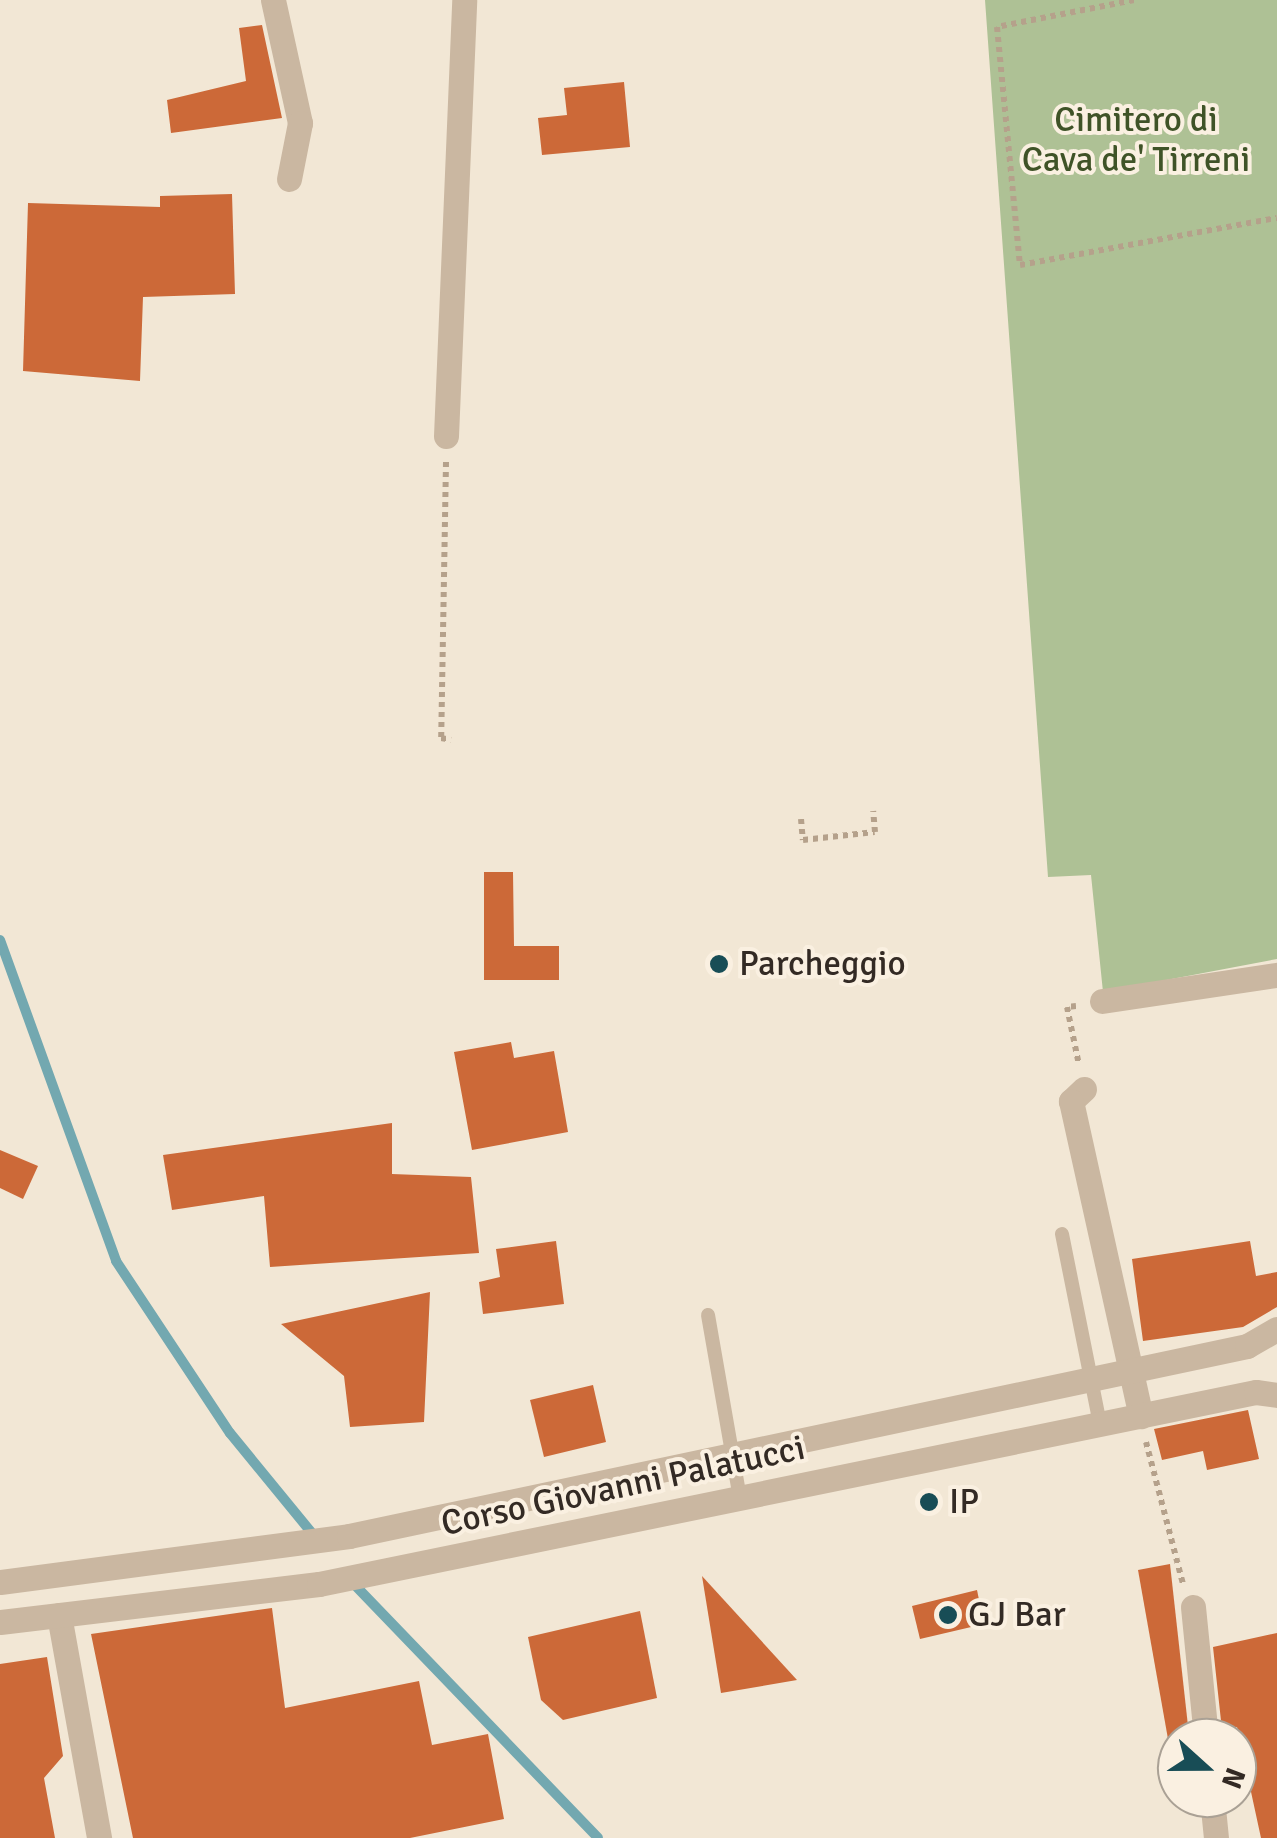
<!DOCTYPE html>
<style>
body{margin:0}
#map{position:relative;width:1277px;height:1838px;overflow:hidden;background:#f2e7d5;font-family:Signika,sans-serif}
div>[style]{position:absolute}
.green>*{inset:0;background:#aec195}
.stream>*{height:10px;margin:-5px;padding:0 5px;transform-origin:5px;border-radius:5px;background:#73a8b0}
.building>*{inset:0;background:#cc6938}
.path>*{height:6px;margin-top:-3px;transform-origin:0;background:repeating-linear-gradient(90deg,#b5a18b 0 5px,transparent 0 10px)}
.service>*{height:14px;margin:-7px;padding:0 7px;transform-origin:7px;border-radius:7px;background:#cab7a1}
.minor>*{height:25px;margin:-12.5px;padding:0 12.5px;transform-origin:12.5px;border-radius:12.5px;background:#cab7a1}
.tertiary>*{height:25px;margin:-12.5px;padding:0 12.5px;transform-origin:12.5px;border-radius:12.5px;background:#cab7a1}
.dots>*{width:28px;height:28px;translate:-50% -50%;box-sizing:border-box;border:5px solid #faf0e1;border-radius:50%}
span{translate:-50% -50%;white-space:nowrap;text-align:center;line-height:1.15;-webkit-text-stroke:8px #faf0e1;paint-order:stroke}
.park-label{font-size:35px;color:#3f5327}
.poi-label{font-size:35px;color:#332a24}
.left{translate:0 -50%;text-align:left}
.street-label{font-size:35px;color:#332a24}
.north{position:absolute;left:1157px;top:1718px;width:100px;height:100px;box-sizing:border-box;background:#faf0e1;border:2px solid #aaa195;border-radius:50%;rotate:111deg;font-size:28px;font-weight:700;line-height:40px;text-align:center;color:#332a24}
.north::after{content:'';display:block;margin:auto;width:35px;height:45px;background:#184d56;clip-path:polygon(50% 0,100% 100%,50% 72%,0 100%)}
</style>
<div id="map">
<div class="green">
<div style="clip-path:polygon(985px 0,1277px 0,1277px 959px,1103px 992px,1091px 875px,1048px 877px)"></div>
</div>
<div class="stream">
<div style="left:0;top:940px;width:341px;rotate:70.1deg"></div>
<div style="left:116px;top:1261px;width:206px;rotate:56.5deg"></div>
<div style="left:230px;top:1433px;width:136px;rotate:50.7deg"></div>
<div style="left:349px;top:1579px;width:359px;rotate:46.1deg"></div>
</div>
<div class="building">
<div style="clip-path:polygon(262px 25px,282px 118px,171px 133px,167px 100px,246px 81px,239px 28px)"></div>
<div style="clip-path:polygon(624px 82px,630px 147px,542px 155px,538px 118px,567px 115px,564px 88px)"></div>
<div style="clip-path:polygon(232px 194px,235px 294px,143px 297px,140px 381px,23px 371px,28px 203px,160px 207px,160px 196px)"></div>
<div style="clip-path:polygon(484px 872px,513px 872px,514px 946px,559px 946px,559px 980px,484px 980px)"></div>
<div style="clip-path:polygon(511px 1042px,514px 1058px,554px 1051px,568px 1132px,472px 1150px,454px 1052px)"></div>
<div style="clip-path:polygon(392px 1123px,392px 1174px,471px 1177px,479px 1253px,270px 1267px,264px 1196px,172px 1210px,163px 1155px)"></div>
<div style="clip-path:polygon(0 1150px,38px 1166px,23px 1199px,0 1188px)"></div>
<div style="clip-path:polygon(556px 1241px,564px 1304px,483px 1314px,479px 1282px,500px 1277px,496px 1249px)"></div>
<div style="clip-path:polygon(1250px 1241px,1256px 1276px,1277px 1272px,1277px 1307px,1243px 1327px,1143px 1341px,1132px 1259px)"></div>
<div style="clip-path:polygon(430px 1292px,424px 1422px,350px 1427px,344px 1376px,281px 1324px)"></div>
<div style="clip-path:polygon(593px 1385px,606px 1442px,544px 1457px,530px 1400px)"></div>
<div style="clip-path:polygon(1248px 1410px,1259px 1459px,1207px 1470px,1203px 1451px,1162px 1460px,1154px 1429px)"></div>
<div style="clip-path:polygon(1170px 1564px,1189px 1735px,1168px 1739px,1138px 1570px)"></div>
<div style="clip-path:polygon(702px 1576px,797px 1680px,721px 1693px)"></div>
<div style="clip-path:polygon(977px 1590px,984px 1624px,920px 1639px,912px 1606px)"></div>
<div style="clip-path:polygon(272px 1608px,285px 1708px,419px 1681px,432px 1745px,488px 1734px,504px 1819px,410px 1838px,133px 1838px,91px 1634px)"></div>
<div style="clip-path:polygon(640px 1611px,657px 1698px,563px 1720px,541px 1700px,528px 1637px)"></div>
<div style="clip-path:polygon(1277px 1633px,1277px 1838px,1261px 1838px,1237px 1727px,1222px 1730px,1213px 1647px)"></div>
<div style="clip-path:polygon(47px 1657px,63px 1756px,44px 1778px,55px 1838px,0 1838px,0 1664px)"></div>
</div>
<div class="path">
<div style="left:1134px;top:0;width:140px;rotate:168.9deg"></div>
<div style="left:997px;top:27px;width:239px;rotate:84.5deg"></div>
<div style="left:1020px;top:265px;width:261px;rotate:-10.4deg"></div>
<div style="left:446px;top:462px;width:276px;rotate:91deg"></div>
<div style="left:441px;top:738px;width:10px;rotate:11deg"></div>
<div style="left:801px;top:819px;width:21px;rotate:85deg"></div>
<div style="left:803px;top:840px;width:72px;rotate:-6.3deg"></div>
<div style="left:875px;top:832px;width:21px;rotate:-95deg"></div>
<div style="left:1076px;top:1006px;width:9px;rotate:174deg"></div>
<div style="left:1067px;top:1007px;width:59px;rotate:78.3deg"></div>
<div style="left:1146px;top:1442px;width:147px;rotate:75.4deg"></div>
</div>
<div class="service">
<div style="left:1062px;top:1234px;width:195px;rotate:78.7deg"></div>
<div style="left:708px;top:1315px;width:186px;rotate:80.1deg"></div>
</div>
<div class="minor">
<div style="left:273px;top:0;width:126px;rotate:77.6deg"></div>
<div style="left:300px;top:123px;width:57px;rotate:101.1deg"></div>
<div style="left:446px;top:436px;width:436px;rotate:-87.6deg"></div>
<div style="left:1102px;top:1001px;width:177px;rotate:-8.5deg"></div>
<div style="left:1084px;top:1089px;width:18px;rotate:137deg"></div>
<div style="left:1071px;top:1101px;width:323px;rotate:77.5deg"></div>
<div style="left:1193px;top:1607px;width:132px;rotate:84.3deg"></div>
<div style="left:59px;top:1615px;width:227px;rotate:79.8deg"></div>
<div style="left:1212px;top:1798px;width:40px;rotate:84.3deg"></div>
</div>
<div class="tertiary">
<div style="left:0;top:1582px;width:352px;rotate:-7.5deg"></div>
<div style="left:349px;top:1536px;width:918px;rotate:-11.95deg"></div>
<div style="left:1247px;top:1346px;width:34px;rotate:-30deg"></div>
<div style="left:0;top:1622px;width:321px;rotate:-6.8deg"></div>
<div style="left:319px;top:1584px;width:956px;rotate:-11.58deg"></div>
<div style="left:1256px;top:1392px;width:21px;rotate:8deg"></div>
</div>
<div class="dots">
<div style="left:719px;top:964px;background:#184d56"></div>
<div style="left:929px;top:1502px;background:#184d56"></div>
<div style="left:948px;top:1615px;background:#184d56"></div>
</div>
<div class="park-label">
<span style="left:1136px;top:140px">Cimitero di<br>Cava de' Tirreni</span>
</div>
<div class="poi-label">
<span class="left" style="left:739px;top:964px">Parcheggio</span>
<span class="left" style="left:949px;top:1502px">IP</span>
<span class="left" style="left:968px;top:1615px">GJ Bar</span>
</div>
<div class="street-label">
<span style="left:623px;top:1486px;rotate:-12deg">Corso Giovanni Palatucci</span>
</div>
<div class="north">N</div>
</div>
